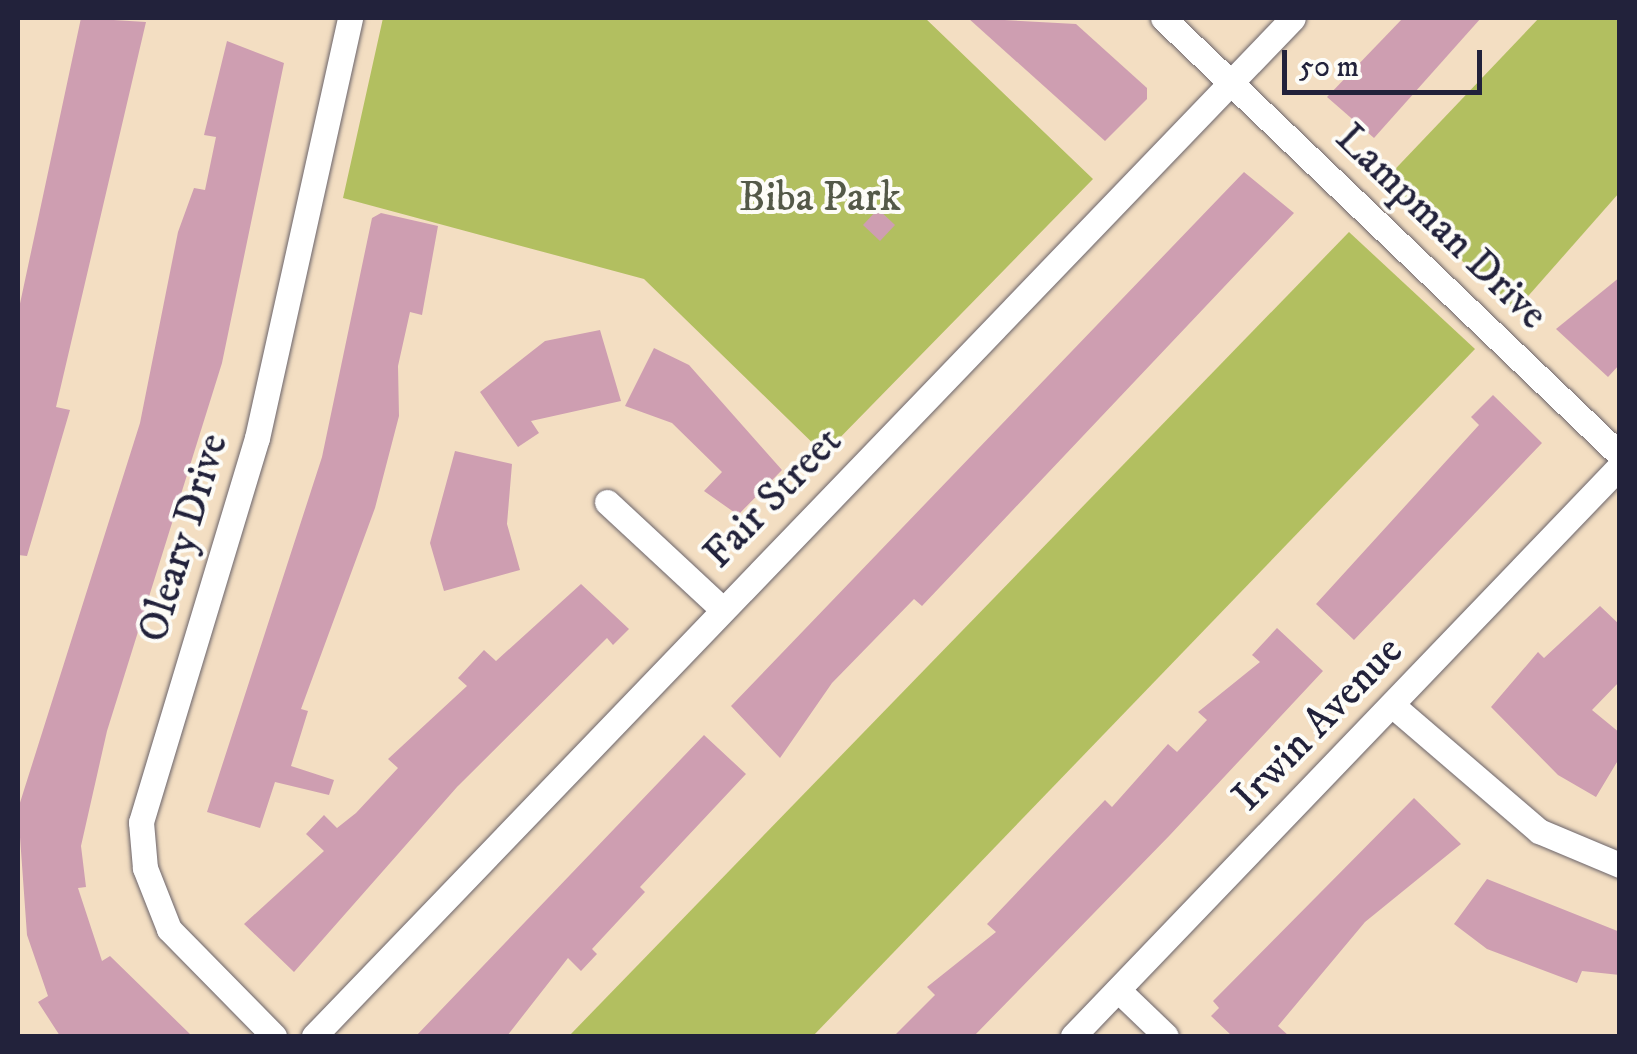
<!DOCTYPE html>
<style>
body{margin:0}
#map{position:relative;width:1637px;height:1054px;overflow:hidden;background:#f3dec2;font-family:"IM FELL DW Pica",serif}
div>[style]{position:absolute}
.green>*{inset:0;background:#b2bf60}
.building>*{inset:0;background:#ce9eb1}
.roads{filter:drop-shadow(0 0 2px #6b646a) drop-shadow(0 0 2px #6b646a)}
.street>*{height:25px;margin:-12.5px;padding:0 12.5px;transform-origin:12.5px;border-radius:12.5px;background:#fff}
span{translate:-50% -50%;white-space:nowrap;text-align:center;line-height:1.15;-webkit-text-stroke:8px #fdfcf7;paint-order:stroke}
.park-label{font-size:42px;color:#545948}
.street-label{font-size:42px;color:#22223b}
.frame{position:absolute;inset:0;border:20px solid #22223b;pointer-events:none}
.scale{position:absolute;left:1282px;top:50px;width:200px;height:45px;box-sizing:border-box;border:5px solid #22223b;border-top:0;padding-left:12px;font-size:30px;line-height:35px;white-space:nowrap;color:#22223b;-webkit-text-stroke:8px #fdfcf7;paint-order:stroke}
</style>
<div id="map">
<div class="green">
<div style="clip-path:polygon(383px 18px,925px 18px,1093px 179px,824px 454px,644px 279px,343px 198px)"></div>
<div style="clip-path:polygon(1539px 18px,1619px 18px,1619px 193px,1515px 311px,1381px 184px)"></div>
<div style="clip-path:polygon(1349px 232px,1475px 349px,813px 1036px,569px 1036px)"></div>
</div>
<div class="building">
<div style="clip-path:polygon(81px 18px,146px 22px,56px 407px,70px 410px,27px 556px,18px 555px,18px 313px)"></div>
<div style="clip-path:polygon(968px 18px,1076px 24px,1147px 88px,1147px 99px,1105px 141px)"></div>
<div style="clip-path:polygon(1403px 18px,1481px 18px,1374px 138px,1327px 97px)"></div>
<div style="clip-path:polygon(227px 41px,284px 63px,222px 363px,107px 731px,81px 846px,86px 887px,78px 888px,102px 961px,110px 956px,192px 1036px,60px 1036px,38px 1002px,48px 996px,27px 935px,18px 809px,140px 423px,178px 232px,194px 188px,205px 190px,216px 137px,204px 135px)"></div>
<div style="clip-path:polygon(1244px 172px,1294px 213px,922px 606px,914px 599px,832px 683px,780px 758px,731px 706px)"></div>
<div style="clip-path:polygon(878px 209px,895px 225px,880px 241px,863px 225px)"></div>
<div style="clip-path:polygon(381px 213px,438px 226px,422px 315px,410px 312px,398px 366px,399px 416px,375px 508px,301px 709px,308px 711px,291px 766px,334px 780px,329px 795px,275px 782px,260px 828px,207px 812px,322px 457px,372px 218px)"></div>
<div style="clip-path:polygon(1620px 277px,1620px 364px,1608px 377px,1556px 329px)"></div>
<div style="clip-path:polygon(600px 330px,621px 401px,531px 421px,539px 433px,518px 447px,480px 392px,545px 341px)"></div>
<div style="clip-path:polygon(654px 348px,689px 365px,782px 470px,738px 515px,704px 491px,722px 472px,672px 423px,625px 406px)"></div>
<div style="clip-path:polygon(1493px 395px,1542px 443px,1354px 640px,1316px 604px,1479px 425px,1471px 417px)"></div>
<div style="clip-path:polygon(455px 451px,512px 464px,507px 524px,520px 570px,444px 591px,430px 543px)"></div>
<div style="clip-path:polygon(581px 584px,629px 629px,613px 645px,607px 638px,457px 787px,294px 972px,244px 924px,324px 851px,306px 834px,324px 815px,337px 828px,356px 813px,398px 768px,388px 759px,467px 686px,458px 678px,484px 650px,496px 661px)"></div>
<div style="clip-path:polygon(1600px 606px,1620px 625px,1620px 681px,1592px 710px,1620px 733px,1620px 757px,1596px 797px,1558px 775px,1491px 707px,1538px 652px,1544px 658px)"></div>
<div style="clip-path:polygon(1277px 628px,1323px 671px,1170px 835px,974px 1036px,894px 1036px,935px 995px,927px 987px,996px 932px,987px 924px,1105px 800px,1112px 807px,1168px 744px,1177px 752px,1207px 720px,1198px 712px,1260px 662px,1252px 655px)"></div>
<div style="clip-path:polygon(704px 735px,746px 774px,640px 887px,645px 892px,592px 949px,597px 954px,581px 971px,568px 958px,507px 1036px,416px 1036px)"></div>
<div style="clip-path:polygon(1414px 798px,1461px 844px,1365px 922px,1278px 1026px,1289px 1036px,1232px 1036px,1211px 1016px,1219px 1008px,1213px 1001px)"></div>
<div style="clip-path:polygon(1487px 879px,1620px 932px,1620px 975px,1582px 971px,1577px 983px,1487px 949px,1454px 924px)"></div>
</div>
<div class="roads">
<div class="street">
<div style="left:1163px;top:18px;width:632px;rotate:43.72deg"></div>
<div style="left:607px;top:502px;width:157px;rotate:42.9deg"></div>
<div style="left:1392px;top:705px;width:194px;rotate:40.6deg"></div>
<div style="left:1539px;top:831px;width:88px;rotate:22.8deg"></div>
<div style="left:1118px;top:990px;width:66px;rotate:43.8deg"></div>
<div style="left:274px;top:1036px;width:150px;rotate:-134.5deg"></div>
<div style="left:169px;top:929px;width:66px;rotate:-111.5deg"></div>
<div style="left:145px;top:868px;width:46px;rotate:-95deg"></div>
<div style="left:141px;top:822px;width:401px;rotate:-73.2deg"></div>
<div style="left:257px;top:438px;width:430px;rotate:-77.5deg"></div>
<div style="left:314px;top:1036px;width:1412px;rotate:-46.12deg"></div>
<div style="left:1073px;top:1036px;width:790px;rotate:-46.18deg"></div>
</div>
</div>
<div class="park-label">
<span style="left:820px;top:198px">Biba Park</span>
</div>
<div class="street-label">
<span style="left:1441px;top:227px;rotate:44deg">Lampman Drive</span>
<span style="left:773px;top:498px;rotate:-46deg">Fair Street</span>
<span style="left:184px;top:538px;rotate:-73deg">Oleary Drive</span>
<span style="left:1318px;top:724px;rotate:-46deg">Irwin Avenue</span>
</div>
<div class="frame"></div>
<div class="scale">50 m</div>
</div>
